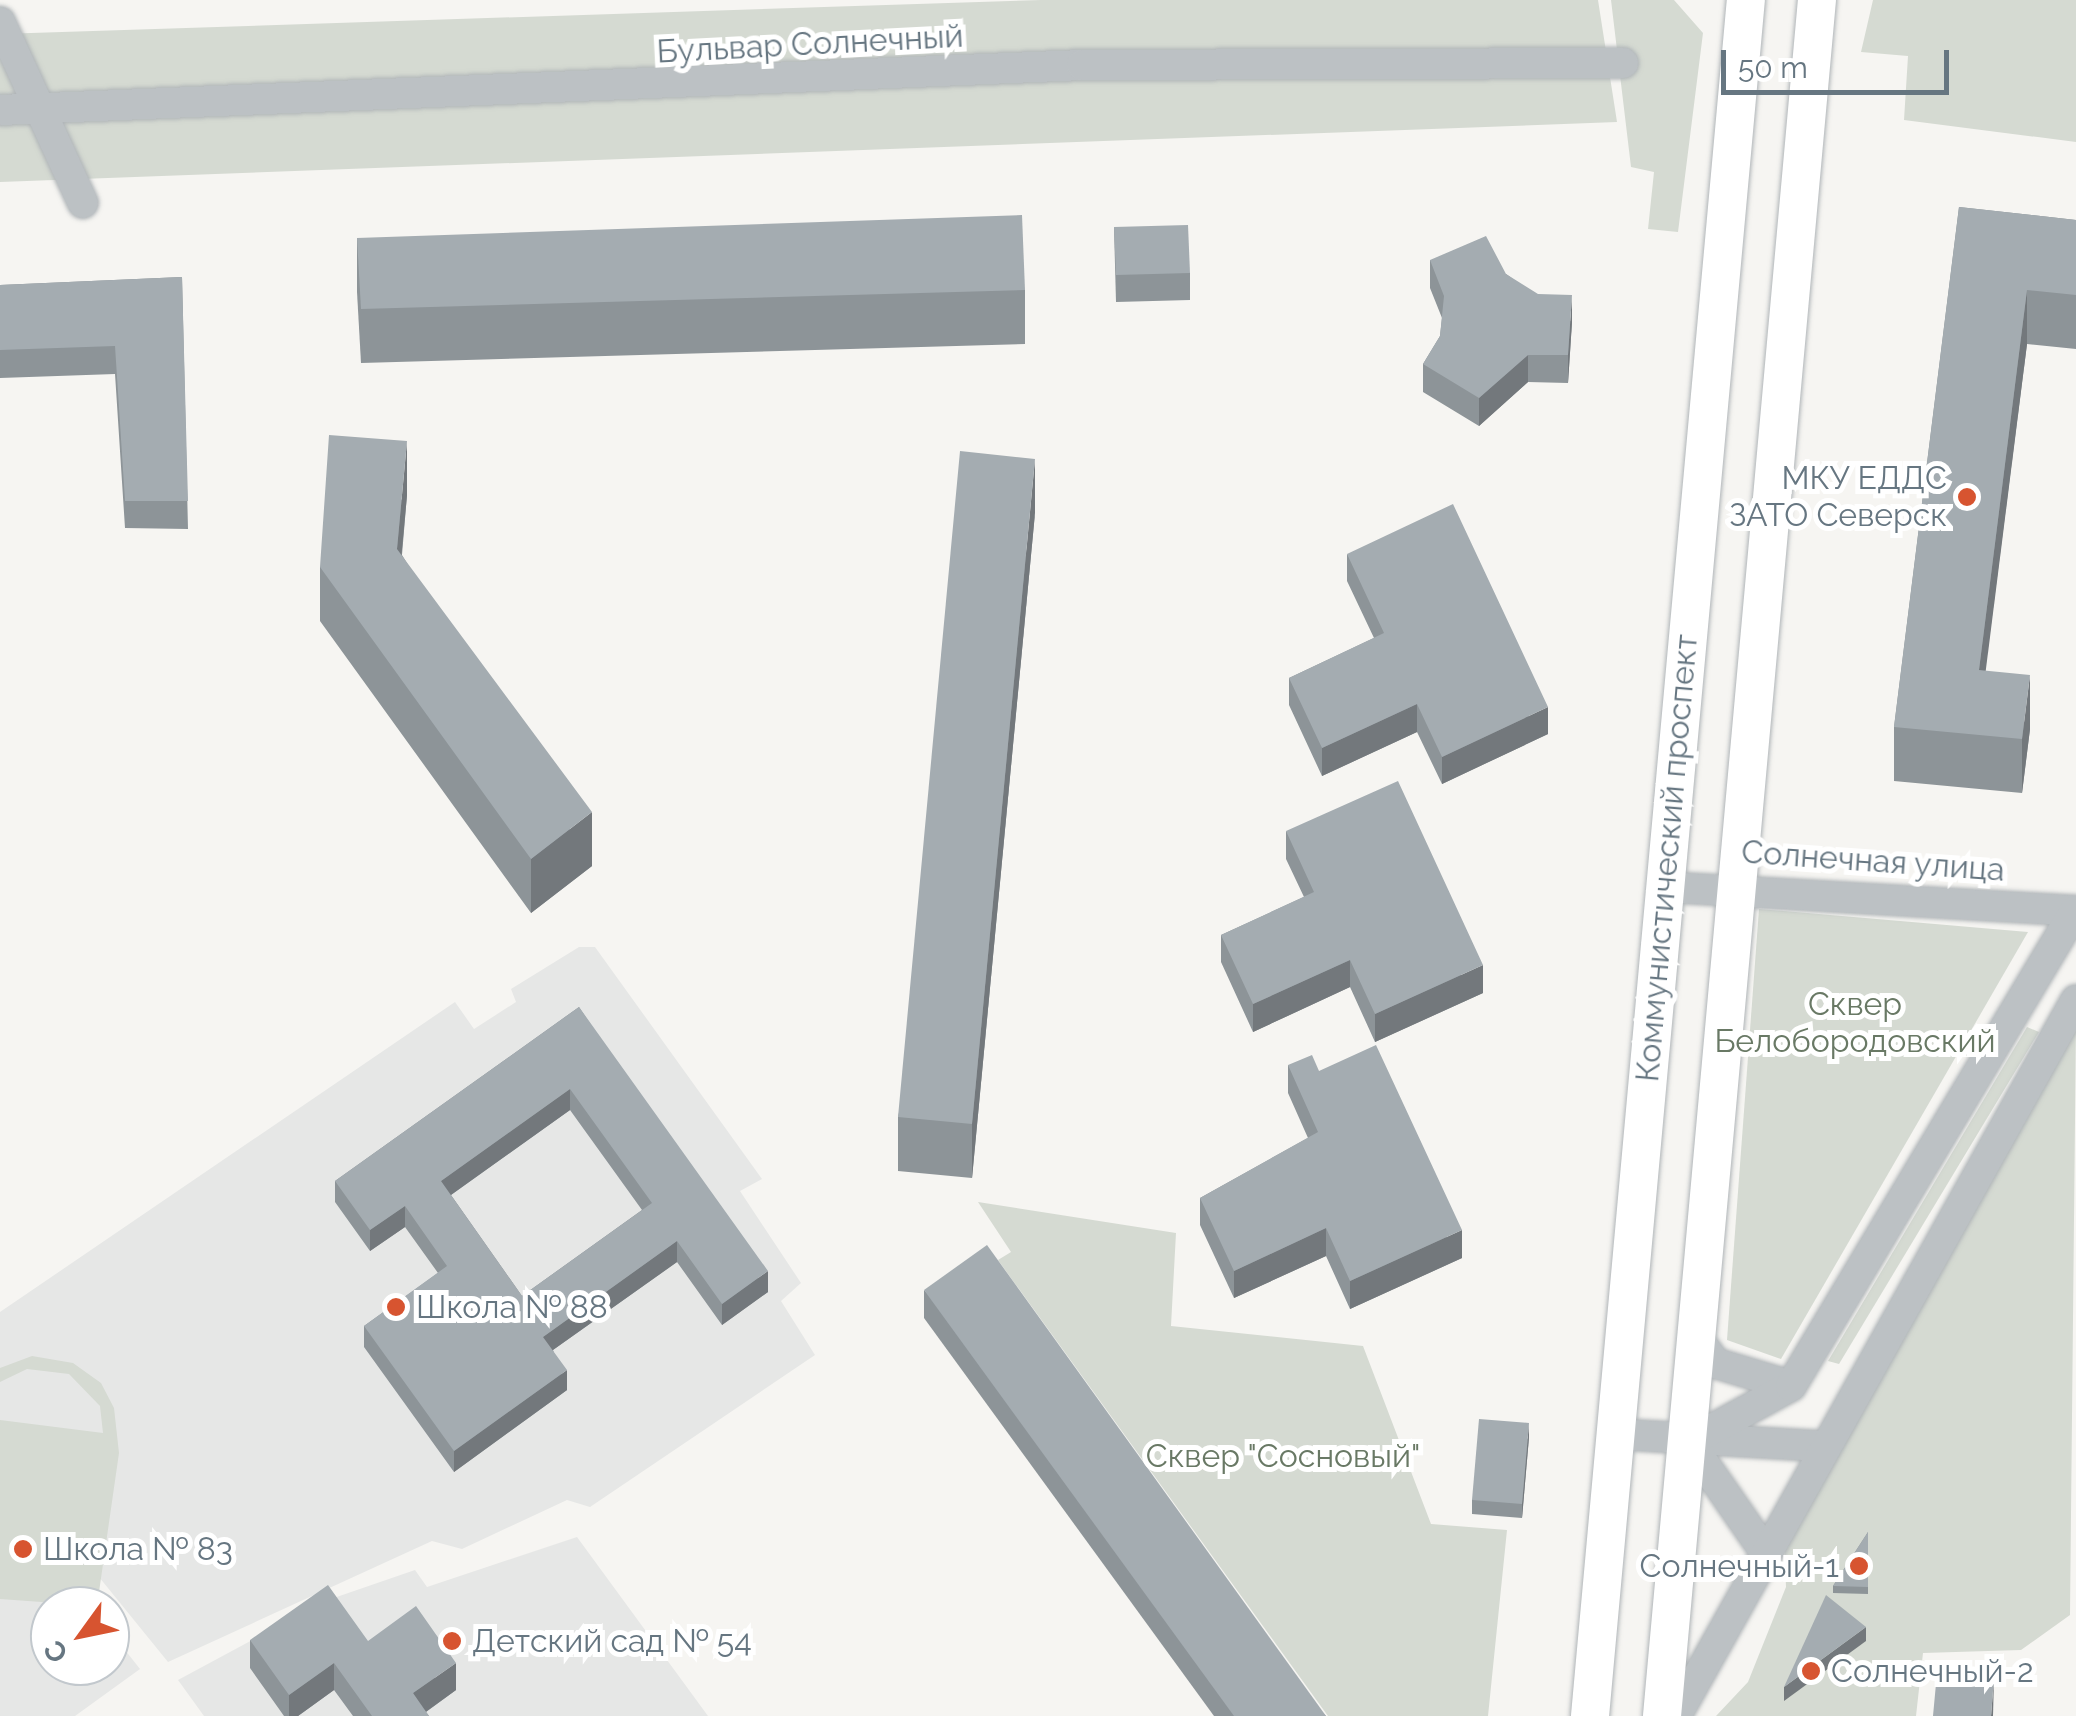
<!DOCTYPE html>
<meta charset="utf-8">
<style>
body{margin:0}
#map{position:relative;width:2076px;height:1716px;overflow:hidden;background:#f6f5f2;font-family:Raleway,sans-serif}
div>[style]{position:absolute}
.built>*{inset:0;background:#e6e7e6}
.green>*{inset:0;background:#d5dad2}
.roads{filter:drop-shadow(0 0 2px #b0b5b8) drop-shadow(0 0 2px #b0b5b8)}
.minor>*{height:30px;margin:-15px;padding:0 15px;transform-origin:15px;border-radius:15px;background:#bcc1c4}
.major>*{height:38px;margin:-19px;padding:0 19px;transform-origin:19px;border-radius:19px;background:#fff}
.wall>*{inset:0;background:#8d9498}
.shaded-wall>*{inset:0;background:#73787c}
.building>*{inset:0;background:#a4acb1}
.dots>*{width:28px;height:28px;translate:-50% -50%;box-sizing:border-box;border:5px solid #fff;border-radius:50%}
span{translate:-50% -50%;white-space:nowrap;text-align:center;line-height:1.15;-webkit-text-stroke:10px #fff;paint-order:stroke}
.street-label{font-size:32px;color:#667681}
.poi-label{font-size:32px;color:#667681}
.right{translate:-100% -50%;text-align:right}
.left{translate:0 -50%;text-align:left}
.park-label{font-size:32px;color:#697965}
.north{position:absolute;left:30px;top:1586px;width:100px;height:100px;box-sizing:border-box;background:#fff;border:2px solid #c2c8cd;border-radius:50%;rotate:237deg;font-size:28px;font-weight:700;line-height:40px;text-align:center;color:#667681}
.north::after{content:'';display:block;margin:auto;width:35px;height:45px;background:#d75430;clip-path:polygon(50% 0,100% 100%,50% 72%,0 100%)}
.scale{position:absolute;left:1721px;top:50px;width:228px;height:45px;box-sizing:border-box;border:5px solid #667681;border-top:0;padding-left:12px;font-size:30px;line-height:35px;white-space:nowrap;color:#667681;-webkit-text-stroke:8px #fff;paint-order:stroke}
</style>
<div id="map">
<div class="built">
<div style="clip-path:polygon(579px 947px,595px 947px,762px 1179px,740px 1191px,801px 1283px,781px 1301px,815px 1355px,590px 1507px,567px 1500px,462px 1549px,432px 1541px,168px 1662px,0 1455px,0 1312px,455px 1002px,474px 1029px,516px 1002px,511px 989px)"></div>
<div style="clip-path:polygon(0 1491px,90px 1606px,50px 1606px,50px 1666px,110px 1666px,110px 1631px,140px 1669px,75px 1716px,0 1716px)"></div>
<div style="clip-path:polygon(577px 1537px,708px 1716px,204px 1716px,178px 1680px,325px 1601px,415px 1570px,427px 1587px)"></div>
</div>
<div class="green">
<div style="clip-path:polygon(1041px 0,1598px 0,1617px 122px,0 182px,0 34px)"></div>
<div style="clip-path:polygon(1611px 0,1674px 0,1703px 33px,1678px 232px,1648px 229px,1654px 172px,1631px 167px)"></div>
<div style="clip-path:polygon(1873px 0,2076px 0,2076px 142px,1904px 120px,1908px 56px,1861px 52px)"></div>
<div style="clip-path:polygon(1759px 909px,2028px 932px,1781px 1359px,1727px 1340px)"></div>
<div style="clip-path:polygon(2076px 1023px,2070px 1615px,2021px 1650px,1923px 1653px,1916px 1716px,1716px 1716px,1748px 1682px,1786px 1587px,1784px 1537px)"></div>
<div style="clip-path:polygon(2027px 1027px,2039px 1032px,1839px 1364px,1828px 1361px)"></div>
<div style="clip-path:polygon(978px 1202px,1176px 1233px,1171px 1326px,1363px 1346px,1431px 1524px,1507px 1530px,1488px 1716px,1328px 1716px,998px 1260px,1011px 1252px)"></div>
<div style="clip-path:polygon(32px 1356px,73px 1363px,101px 1383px,114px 1408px,119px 1453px,97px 1606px,0 1599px,0 1420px,103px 1433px,100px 1406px,69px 1374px,27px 1369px,0 1382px,0 1368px)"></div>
</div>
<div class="roads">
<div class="minor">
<div style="left:0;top:22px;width:199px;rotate:65.4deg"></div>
<div style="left:0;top:110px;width:1083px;rotate:-2.38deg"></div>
<div style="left:1082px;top:65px;width:541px;rotate:-0.21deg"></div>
<div style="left:1664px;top:887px;width:413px;rotate:3.3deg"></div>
<div style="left:1695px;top:1335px;width:34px;rotate:54deg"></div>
<div style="left:1715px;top:1363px;width:79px;rotate:16.8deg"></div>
<div style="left:1613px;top:1434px;width:207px;rotate:3.3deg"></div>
<div style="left:1689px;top:1442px;width:116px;rotate:-28.8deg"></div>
<div style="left:1791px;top:1386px;width:553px;rotate:-59.13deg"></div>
<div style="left:1689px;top:1442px;width:135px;rotate:55.3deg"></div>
<div style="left:1676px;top:1716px;width:820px;rotate:-60.81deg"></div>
</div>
<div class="major">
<div style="left:1590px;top:1716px;width:1723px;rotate:-84.81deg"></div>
<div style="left:1662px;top:1716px;width:1723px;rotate:-84.84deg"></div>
</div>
</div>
<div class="wall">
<div style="clip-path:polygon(1959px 207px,2076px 220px,2076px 349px,2027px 344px,1985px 671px,2030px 729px,2022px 793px,1894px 781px,1894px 727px)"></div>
<div style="clip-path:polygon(1114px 227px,1190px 273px,1190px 300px,1116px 302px)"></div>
<div style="clip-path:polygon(357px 238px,1025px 290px,1025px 344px,361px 363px,357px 292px)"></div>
<div style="clip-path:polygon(1430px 260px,1506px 274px,1572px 322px,1568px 383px,1528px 382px,1479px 426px,1423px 392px,1423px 364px,1440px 336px,1442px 318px,1430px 288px)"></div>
<div style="clip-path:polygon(182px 277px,188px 529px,125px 528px,115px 374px,0 378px,0 285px)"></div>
<div style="clip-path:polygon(407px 495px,402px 555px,592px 866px,531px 913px,320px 621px,320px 567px)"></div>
<div style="clip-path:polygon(1035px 513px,972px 1178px,898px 1171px,898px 1117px)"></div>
<div style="clip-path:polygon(1347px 554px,1548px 734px,1442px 784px,1417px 732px,1322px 776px,1289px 705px,1289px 678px,1374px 638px,1347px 581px)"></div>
<div style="clip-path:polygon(1286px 831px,1483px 993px,1375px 1042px,1350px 987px,1253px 1032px,1221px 962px,1221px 935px,1304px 897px,1286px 859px)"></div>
<div style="clip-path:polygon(evenodd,579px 1007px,768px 1292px,722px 1325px,677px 1262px,553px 1350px,567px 1390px,454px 1472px,364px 1347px,364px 1326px,438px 1273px,405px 1227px,370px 1251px,335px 1202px,335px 1181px,579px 1007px,570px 1110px,642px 1210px,522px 1296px,451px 1195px,570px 1110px)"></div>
<div style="clip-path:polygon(1288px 1065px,1319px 1071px,1462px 1258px,1350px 1309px,1326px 1256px,1234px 1298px,1200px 1225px,1200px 1198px,1308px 1138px,1288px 1093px)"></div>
<div style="clip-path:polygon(924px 1290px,1326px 1716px,1214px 1716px,924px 1318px)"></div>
<div style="clip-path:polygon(1529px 1437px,1522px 1518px,1472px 1514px,1472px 1500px)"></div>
<div style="clip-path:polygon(1868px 1532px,1868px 1594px,1833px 1593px,1833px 1586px)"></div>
<div style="clip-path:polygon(250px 1640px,368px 1641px,456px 1690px,426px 1712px,429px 1716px,353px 1716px,334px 1690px,298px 1716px,284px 1716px,250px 1668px)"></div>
</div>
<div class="shaded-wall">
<div style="clip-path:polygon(2027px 290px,2027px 344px,1979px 724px,1979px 670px)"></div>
<div style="clip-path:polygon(1572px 295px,1572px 322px,1568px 383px,1568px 355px)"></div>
<div style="clip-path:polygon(1528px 355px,1528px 382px,1479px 426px,1479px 398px)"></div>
<div style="clip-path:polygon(407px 441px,407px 495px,397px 603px,397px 549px)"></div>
<div style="clip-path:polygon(1035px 459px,1035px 513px,972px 1178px,972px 1124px)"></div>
<div style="clip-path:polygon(2030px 675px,2030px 729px,2022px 793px,2022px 739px)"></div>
<div style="clip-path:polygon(1417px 704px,1417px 732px,1322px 776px,1322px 748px)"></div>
<div style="clip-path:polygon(1548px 707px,1548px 734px,1442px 784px,1442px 757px)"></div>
<div style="clip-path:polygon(592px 812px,592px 866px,531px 913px,531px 859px)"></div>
<div style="clip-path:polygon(1350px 960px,1350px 987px,1253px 1032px,1253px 1004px)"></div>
<div style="clip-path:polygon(1483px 965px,1483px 993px,1375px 1042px,1375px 1014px)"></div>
<div style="clip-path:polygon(570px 1089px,570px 1110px,441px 1202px,441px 1181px)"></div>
<div style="clip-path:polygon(405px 1206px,405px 1227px,370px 1251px,370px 1230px)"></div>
<div style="clip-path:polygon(1326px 1228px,1326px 1256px,1234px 1298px,1234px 1271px)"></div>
<div style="clip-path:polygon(1462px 1230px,1462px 1258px,1350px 1309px,1350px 1281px)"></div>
<div style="clip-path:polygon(677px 1241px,677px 1262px,543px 1357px,543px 1337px)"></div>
<div style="clip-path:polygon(768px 1271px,768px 1292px,722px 1325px,722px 1304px)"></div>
<div style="clip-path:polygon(567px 1370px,567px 1390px,454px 1472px,454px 1451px)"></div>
<div style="clip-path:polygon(1529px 1423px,1529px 1437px,1522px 1518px,1522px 1504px)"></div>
<div style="clip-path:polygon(1866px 1627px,1866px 1641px,1784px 1701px,1784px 1687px)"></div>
<div style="clip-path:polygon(334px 1663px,334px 1690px,298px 1716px,289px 1716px,289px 1695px)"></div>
<div style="clip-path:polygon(456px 1663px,456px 1690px,420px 1716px,413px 1693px)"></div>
<div style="clip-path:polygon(1994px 1678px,1993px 1716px,1991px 1716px)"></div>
</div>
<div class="building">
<div style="clip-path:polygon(1959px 207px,2076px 220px,2076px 295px,2027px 290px,1979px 670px,2030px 675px,2022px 739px,1894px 727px)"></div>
<div style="clip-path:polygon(1022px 215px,1025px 290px,361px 309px,357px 238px)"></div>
<div style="clip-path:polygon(1188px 225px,1190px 273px,1116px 275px,1114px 227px)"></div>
<div style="clip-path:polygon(1486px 236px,1506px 274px,1538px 294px,1572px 295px,1568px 355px,1528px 355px,1479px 398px,1423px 364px,1440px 336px,1444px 296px,1430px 260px)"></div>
<div style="clip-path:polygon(182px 277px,188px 501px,125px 501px,115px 346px,0 350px,0 285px)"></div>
<div style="clip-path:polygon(329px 435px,407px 441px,397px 549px,592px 812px,531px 859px,320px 567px)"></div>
<div style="clip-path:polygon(960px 451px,1035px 459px,972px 1124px,898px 1117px)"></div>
<div style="clip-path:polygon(1453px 504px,1548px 707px,1442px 757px,1417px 704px,1322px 748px,1289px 678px,1384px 633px,1347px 554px)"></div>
<div style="clip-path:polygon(1398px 781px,1483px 965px,1375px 1014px,1350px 960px,1253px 1004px,1221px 935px,1314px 892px,1286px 831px)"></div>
<div style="clip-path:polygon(evenodd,579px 1007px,768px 1271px,722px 1304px,677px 1241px,543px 1337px,567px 1370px,454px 1451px,364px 1326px,447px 1266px,405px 1206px,370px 1230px,335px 1181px,579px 1007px,570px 1089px,652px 1203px,522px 1296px,441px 1181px,570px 1089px)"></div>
<div style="clip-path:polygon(1376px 1045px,1462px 1230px,1350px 1281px,1326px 1228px,1234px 1271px,1200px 1198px,1318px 1132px,1288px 1065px,1312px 1055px,1319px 1071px)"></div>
<div style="clip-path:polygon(987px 1245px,1326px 1716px,1234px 1716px,924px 1290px)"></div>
<div style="clip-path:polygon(1479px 1419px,1529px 1423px,1522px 1504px,1472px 1500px)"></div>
<div style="clip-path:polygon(1868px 1532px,1868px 1587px,1833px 1586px)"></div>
<div style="clip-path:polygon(328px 1585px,368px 1641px,416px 1606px,456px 1663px,413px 1693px,429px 1716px,372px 1716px,334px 1663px,289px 1695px,250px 1640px)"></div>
<div style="clip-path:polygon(1826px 1595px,1866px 1627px,1784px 1687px)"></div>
<div style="clip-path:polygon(1937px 1673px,1994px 1678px,1991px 1716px,1933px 1716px)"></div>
</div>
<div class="dots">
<div style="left:1967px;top:497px;background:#d75430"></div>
<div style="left:396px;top:1307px;background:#d75430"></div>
<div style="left:23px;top:1549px;background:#d75430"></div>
<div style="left:1859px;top:1566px;background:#d75430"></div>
<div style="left:452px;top:1641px;background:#d75430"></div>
<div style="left:1811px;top:1671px;background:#d75430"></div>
</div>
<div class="street-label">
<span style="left:810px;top:44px;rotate:-3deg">Бульвар Солнечный</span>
<span style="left:1667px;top:858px;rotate:-85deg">Коммунистический проспект</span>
<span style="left:1873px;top:861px;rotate:4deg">Солнечная улица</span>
</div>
<div class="poi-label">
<span class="right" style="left:1947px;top:497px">МКУ ЕДДС<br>ЗАТО Северск</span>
<span class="left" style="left:416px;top:1307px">Школа № 88</span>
<span class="left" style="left:43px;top:1549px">Школа № 83</span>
<span class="right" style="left:1839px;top:1566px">Солнечный-1</span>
<span class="left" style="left:472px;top:1641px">Детский сад № 54</span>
<span class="left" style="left:1831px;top:1671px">Солнечный-2</span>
</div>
<div class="park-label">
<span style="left:1855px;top:1023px">Сквер<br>Белобородовский</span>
<span style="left:1283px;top:1456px">Сквер "Сосновый"</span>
</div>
<div class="north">С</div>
<div class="scale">50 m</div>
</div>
